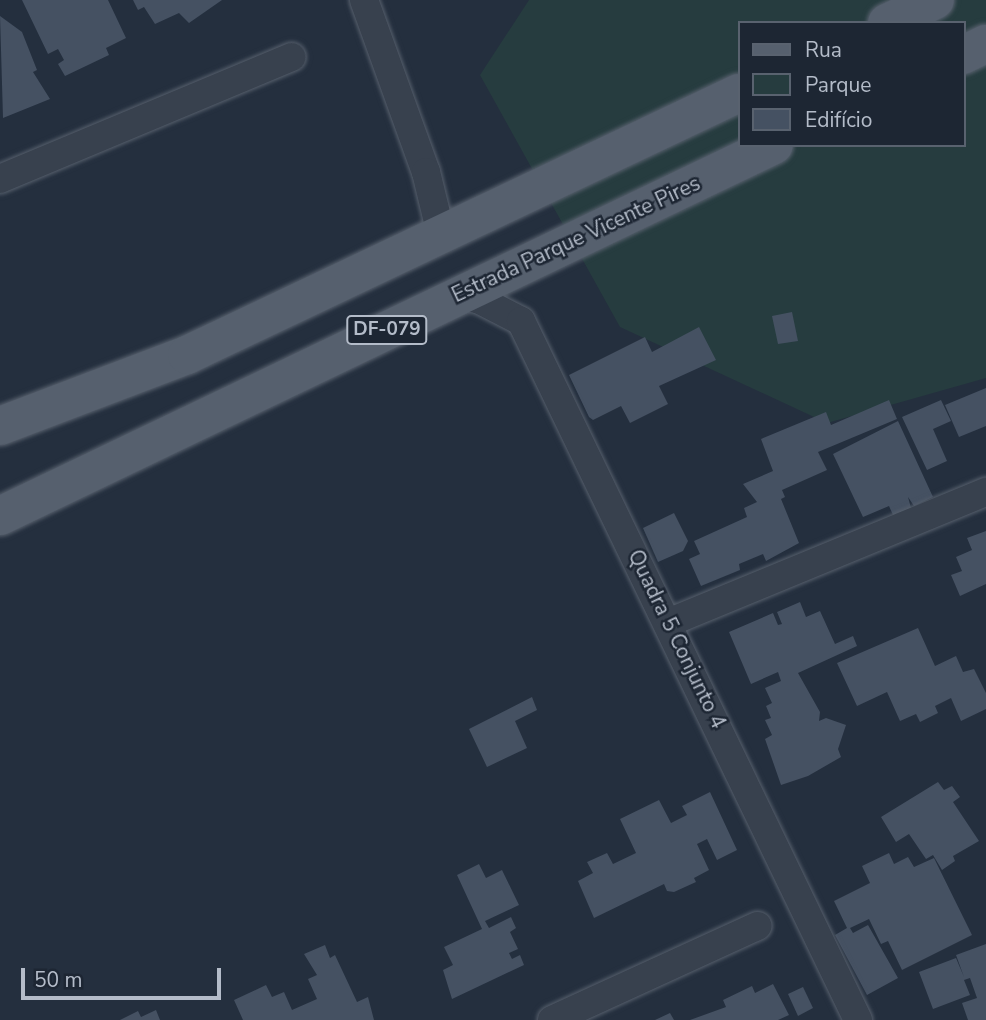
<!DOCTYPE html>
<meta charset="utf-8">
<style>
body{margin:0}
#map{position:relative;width:986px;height:1020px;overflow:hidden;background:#242f3e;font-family:"Nunito Sans",sans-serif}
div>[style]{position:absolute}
.green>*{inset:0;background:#263c3f}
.building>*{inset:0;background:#455162}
.roads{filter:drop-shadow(0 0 2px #565f6c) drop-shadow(0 0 2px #565f6c)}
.minor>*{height:28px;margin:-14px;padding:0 14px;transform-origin:14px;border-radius:14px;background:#38414e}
.primary>*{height:38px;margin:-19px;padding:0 19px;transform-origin:19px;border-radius:19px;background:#56606e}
span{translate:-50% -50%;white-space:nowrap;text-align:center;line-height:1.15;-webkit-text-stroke:5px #1d2633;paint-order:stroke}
.shield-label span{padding:2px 5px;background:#1d2633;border:2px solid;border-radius:5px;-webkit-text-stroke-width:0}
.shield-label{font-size:19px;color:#b4bcc9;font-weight:700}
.street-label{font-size:21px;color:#b4bcc9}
.legend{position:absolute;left:738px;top:21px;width:228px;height:126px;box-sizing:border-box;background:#1d2633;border:2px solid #59626f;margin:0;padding:9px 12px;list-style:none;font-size:21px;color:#b4bcc9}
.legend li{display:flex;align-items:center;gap:14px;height:35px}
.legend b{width:35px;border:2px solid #59626f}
.scale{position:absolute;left:21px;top:968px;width:200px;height:32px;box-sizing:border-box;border:4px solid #b4bcc9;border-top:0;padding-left:9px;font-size:21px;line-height:24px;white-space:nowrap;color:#b4bcc9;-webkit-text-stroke:5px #1d2633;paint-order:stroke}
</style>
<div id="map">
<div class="green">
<div style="clip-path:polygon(evenodd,529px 0,986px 0,986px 378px,827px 423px,620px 327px,480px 75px,529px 0,739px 23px,963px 23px,963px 145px,739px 145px,739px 23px)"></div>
</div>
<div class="building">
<div style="clip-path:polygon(22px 0,108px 0,126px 38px,106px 48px,109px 55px,65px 76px,58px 64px,64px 60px,58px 49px,48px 54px)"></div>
<div style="clip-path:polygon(133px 0,222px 0,189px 23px,179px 13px,155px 24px,144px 7px,138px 10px)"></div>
<div style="clip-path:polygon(0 16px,22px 32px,37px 70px,33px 72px,50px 99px,3px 118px)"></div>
<div style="clip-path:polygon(792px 312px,798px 341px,778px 344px,772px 316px)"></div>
<div style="clip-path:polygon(699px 327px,716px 360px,659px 386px,668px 404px,630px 423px,621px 406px,593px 420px,589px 417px,569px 375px,645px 337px,652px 352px)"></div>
<div style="clip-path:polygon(986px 388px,986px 426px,959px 437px,945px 405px)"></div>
<div style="clip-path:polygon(889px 400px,897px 419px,818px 452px,827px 470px,782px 490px,785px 497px,781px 499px,799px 543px,766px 561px,763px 554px,739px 564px,740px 570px,701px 586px,689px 559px,700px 554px,694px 541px,747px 517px,744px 508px,757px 502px,743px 484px,773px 471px,761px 439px,826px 412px,831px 425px)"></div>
<div style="clip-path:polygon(941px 400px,951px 421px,933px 429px,947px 461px,927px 470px,902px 417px)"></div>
<div style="clip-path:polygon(898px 421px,933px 497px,914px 506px,908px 497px,911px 508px,893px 515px,889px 506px,863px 517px,833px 454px)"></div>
<div style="clip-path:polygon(674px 513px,688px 541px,683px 551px,658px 562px,643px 528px)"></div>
<div style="clip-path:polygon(986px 531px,986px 584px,960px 596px,951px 575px,962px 571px,956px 557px,972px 550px,967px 538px)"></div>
<div style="clip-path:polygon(800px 602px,806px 617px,820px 611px,835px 644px,853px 636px,857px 646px,798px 673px,820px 712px,819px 721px,826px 718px,846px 725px,838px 749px,841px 757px,808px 776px,781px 785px,765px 739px,772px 735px,765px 720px,771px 718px,766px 706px,772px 703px,765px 688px,781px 681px,778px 672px,751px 684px,729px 632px,773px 613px,778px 625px,782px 624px,777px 612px)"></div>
<div style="clip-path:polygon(918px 628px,935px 666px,956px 656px,963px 672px,974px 669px,986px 693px,986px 709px,961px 721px,951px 698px,935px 706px,938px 713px,920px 722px,916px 714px,900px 721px,887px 692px,857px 706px,837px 663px)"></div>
<div style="clip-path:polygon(532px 697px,537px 710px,515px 721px,527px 748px,487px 767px,469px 729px)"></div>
<div style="clip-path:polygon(938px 782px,944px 790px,952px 786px,960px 797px,953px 802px,979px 841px,953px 856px,955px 861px,942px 870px,933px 855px,926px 859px,909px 834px,896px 842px,881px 817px)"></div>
<div style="clip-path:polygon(710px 792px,737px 850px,717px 860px,707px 839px,697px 844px,709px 870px,694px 878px,696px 882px,674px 892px,667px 891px,664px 884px,594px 918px,578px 881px,593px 873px,587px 862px,607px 853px,613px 864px,636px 853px,620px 819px,659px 800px,671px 823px,687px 815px,682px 806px)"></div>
<div style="clip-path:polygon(889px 853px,894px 864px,908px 857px,914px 867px,934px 858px,972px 935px,902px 970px,888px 941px,881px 944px,869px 919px,850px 928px,853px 933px,868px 925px,898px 978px,867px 995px,835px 935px,847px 928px,834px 901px,870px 883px,862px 866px)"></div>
<div style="clip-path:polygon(479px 864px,486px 878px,502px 870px,519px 905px,485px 921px,489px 928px,511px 917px,516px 928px,510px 932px,518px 949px,509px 953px,512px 959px,520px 955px,524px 965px,452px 999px,443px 970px,453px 965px,444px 947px,482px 929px,457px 875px)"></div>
<div style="clip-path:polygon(986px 944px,986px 1020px,968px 1020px,962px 1003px,977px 998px,970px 978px,964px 980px,970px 995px,933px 1009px,919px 972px,956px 958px,964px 977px,956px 955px)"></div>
<div style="clip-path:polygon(325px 945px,330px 958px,335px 955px,357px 1002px,368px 997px,374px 1020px,243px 1020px,234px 1000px,266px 985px,272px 997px,284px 992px,292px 1010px,317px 999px,308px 979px,317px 975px,304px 954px)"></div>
<div style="clip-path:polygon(773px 984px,789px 1015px,778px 1020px,690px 1020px,726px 1007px,723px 1000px,752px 986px,755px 993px)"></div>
<div style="clip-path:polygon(803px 987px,813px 1008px,798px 1016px,788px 994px)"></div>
<div style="clip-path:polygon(156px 1010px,160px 1020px,120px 1020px,138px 1011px,141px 1017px)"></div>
<div style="clip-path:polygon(670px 1013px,674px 1020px,655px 1020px)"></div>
</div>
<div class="roads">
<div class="minor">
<div style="left:364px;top:0;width:183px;rotate:70.2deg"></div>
<div style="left:426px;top:172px;width:64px;rotate:76.4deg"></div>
<div style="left:0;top:179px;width:316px;rotate:-22.7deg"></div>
<div style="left:459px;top:295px;width:22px;rotate:13deg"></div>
<div style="left:480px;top:300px;width:46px;rotate:27.1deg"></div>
<div style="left:521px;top:321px;width:776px;rotate:64.26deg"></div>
<div style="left:670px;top:622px;width:342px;rotate:-22.4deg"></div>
<div style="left:552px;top:1020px;width:226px;rotate:-24.6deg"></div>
</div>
<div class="primary">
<div style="left:887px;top:23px;width:53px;rotate:-25.6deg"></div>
<div style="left:963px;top:55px;width:25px;rotate:-26deg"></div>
<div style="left:0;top:426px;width:200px;rotate:-20.8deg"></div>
<div style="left:187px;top:355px;width:611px;rotate:-25.39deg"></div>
<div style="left:0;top:516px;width:858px;rotate:-25.61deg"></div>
</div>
</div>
<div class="shield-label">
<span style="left:387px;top:330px">DF-079</span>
</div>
<div class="street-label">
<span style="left:576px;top:239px;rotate:-25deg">Estrada Parque Vicente Pires</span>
<span style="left:677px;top:639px;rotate:64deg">Quadra 5 Conjunto 4</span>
</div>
<ul class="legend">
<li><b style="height:9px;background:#56606e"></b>Rua</li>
<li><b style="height:19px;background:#263c3f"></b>Parque</li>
<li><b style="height:19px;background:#455162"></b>Edifício</li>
</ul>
<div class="scale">50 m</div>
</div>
